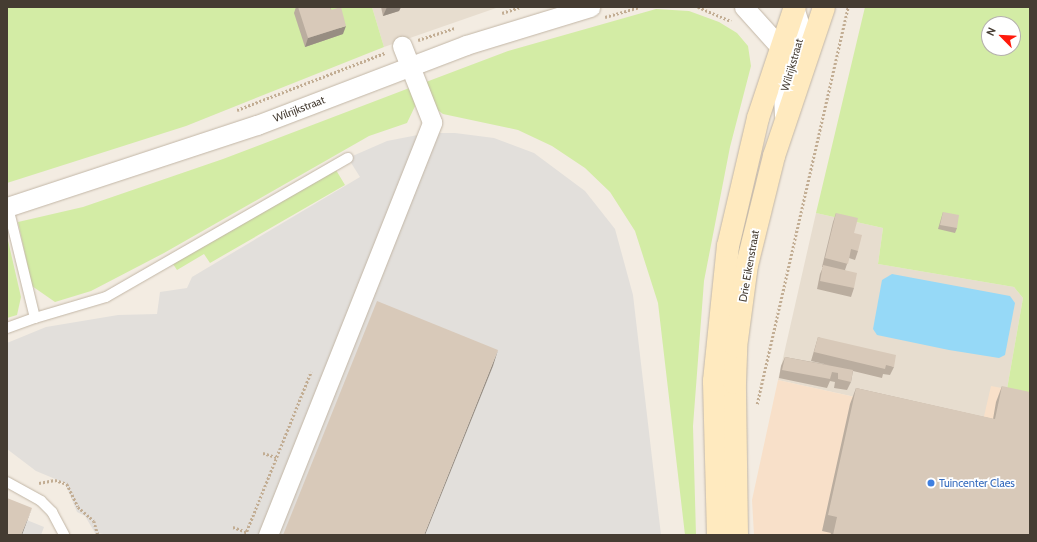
<!DOCTYPE html>
<style>
body{margin:0}
#map{position:relative;width:1037px;height:542px;overflow:hidden;background:#f3ece2;font-family:Cabin,sans-serif}
div>[style]{position:absolute}
.residential>*{inset:0;background:#e7ddcf}
.commercial>*{inset:0;background:#f8e0c9}
.green>*{inset:0;background:#d3eca5}
.parking>*{inset:0;background:#e2dfdb}
.water>*{inset:0;background:#96d9f7}
.path>*{height:2.5px;margin-top:-1.25px;transform-origin:0;background:repeating-linear-gradient(90deg,#c2ad93 0 2px,transparent 0 4px)}
.roads{filter:drop-shadow(0 0 1px #c2b6a6) drop-shadow(0 0 1px #c2b6a6)}
.lane>*{height:10px;margin:-5px;padding:0 5px;transform-origin:5px;border-radius:5px;background:#fff}
.street>*{height:19px;margin:-9.5px;padding:0 9.5px;transform-origin:9.5px;border-radius:9.5px;background:#fff}
.secondary>*{height:22px;margin:-11px;padding:0 11px;transform-origin:11px;border-radius:11px;background:#ffeabf}
.wall>*{inset:0;background:#baad9f}
.shaded-wall>*{inset:0;background:#978d82}
.building>*{inset:0;background:#d8c9b9}
.dots>*{width:11px;height:11px;translate:-50% -50%;box-sizing:border-box;border:2px solid #fff;border-radius:50%}
span{translate:-50% -50%;white-space:nowrap;text-align:center;line-height:1.15;-webkit-text-stroke:3.5px #fff;paint-order:stroke}
.street-label{font-size:11px;color:#453c32}
.shop-label{font-size:11px;color:#366cbe}
.left{translate:0 -50%;text-align:left}
.frame{position:absolute;inset:0;border:8px solid #453c32;pointer-events:none}
.north{position:absolute;left:981px;top:16px;width:40px;height:40px;box-sizing:border-box;background:#fff;border:1px solid #b5b1ad;border-radius:50%;rotate:294deg;font-size:11px;font-weight:700;line-height:16px;text-align:center;color:#453c32}
.north::after{content:'';display:block;margin:auto;width:14px;height:18px;background:#ff1a0c;clip-path:polygon(50% 0,100% 100%,50% 72%,0 100%)}
</style>
<div id="map">
<div class="residential">
<div style="clip-path:polygon(372px 7px,499px 7px,384px 47px)"></div>
<div style="clip-path:polygon(816px 213px,883px 228px,878px 264px,1014px 287px,1023px 298px,1007px 389px,982px 425px,778px 380px)"></div>
</div>
<div class="commercial">
<div style="clip-path:polygon(778px 380px,982px 425px,991px 386px,1007px 389px,1030px 535px,754px 535px,752px 500px)"></div>
</div>
<div class="green">
<div style="clip-path:polygon(7px 7px,372px 7px,384px 47px,186px 126px,7px 183px)"></div>
<div style="clip-path:polygon(evenodd,865px 7px,1030px 7px,1030px 393px,1007px 389px,1023px 298px,1014px 287px,878px 264px,883px 228px,816px 213px,865px 7px,989px 24px,1013px 24px,1013px 48px,989px 48px,989px 24px)"></div>
<div style="clip-path:polygon(656px 9px,689px 11px,719px 22px,737px 33px,748px 46px,751px 66px,730px 147px,704px 281px,693px 426px,696px 535px,685px 535px,658px 303px,635px 231px,610px 192px,585px 168px,552px 146px,518px 130px,443px 114px,435px 108px,426px 82px,508px 51px)"></div>
<div style="clip-path:polygon(412px 87px,417px 102px,407px 123px,369px 136px,164px 253px,91px 291px,55px 302px,32px 286px,18px 222px,83px 207px,223px 159px)"></div>
<div style="clip-path:polygon(336px 170px,345px 185px,210px 263px,204px 254px,177px 270px,173px 264px)"></div>
<div style="clip-path:polygon(7px 236px,21px 297px,17px 315px,7px 318px)"></div>
</div>
<div class="parking">
<div style="clip-path:polygon(428px 133px,455px 133px,494px 138px,534px 153px,585px 191px,615px 229px,633px 295px,661px 535px,112px 535px,95px 533px,85px 516px,77px 512px,65px 483px,36px 471px,7px 449px,7px 343px,46px 327px,118px 315px,157px 314px,160px 292px,187px 288px,192px 277px,360px 177px,348px 158px,387px 141px)"></div>
<div style="clip-path:polygon(7px 512px,44px 527px,41px 535px,7px 535px)"></div>
</div>
<div class="water">
<div style="clip-path:polygon(892px 274px,1010px 296px,1015px 303px,1005px 355px,999px 358px,949px 350px,877px 335px,873px 329px,882px 280px)"></div>
</div>
<div class="path">
<div style="left:698px;top:7px;width:36px;rotate:23deg"></div>
<div style="left:502px;top:13px;width:19px;rotate:-18deg"></div>
<div style="left:605px;top:17px;width:35px;rotate:-16deg"></div>
<div style="left:418px;top:40px;width:39px;rotate:-18deg"></div>
<div style="left:237px;top:110px;width:159px;rotate:-21.1deg"></div>
<div style="left:757px;top:404px;width:407px;rotate:-77.1deg"></div>
<div style="left:263px;top:453px;width:14px;rotate:17deg"></div>
<div style="left:39px;top:483px;width:16px;rotate:-11deg"></div>
<div style="left:55px;top:480px;width:13px;rotate:18deg"></div>
<div style="left:67px;top:484px;width:25px;rotate:64deg"></div>
<div style="left:78px;top:507px;width:21px;rotate:41deg"></div>
<div style="left:94px;top:521px;width:15px;rotate:74deg"></div>
<div style="left:233px;top:527px;width:15px;rotate:20deg"></div>
<div style="left:245px;top:535px;width:176px;rotate:-68deg"></div>
</div>
<div class="roads">
<div class="lane">
<div style="left:35px;top:318px;width:74px;rotate:-16.5deg"></div>
<div style="left:106px;top:297px;width:279px;rotate:-29.9deg"></div>
<div style="left:7px;top:328px;width:30px;rotate:-20deg"></div>
<div style="left:35px;top:318px;width:114px;rotate:-103.7deg"></div>
<div style="left:7px;top:482px;width:39px;rotate:29deg"></div>
<div style="left:41px;top:501px;width:16px;rotate:45deg"></div>
<div style="left:52px;top:512px;width:26px;rotate:62deg"></div>
</div>
<div class="street">
<div style="left:744px;top:7px;width:54px;rotate:48deg"></div>
<div style="left:784px;top:115px;width:18px;rotate:-93deg"></div>
<div style="left:783px;top:97px;width:70px;rotate:-75.2deg"></div>
<div style="left:801px;top:29px;width:23px;rotate:-108deg"></div>
<div style="left:7px;top:207px;width:263px;rotate:-18.2deg"></div>
<div style="left:257px;top:125px;width:224px;rotate:-20.9deg"></div>
<div style="left:466px;top:45px;width:130px;rotate:-17deg"></div>
<div style="left:268px;top:535px;width:444px;rotate:-68.3deg"></div>
<div style="left:432px;top:122px;width:82px;rotate:-111.5deg"></div>
</div>
<div class="secondary">
<div style="left:718px;top:535px;width:154px;rotate:-91.5deg"></div>
<div style="left:714px;top:381px;width:136px;rotate:-84.1deg"></div>
<div style="left:728px;top:246px;width:131px;rotate:-76.8deg"></div>
<div style="left:758px;top:118px;width:117px;rotate:-71.6deg"></div>
<div style="left:737px;top:535px;width:152px;rotate:-90.8deg"></div>
<div style="left:735px;top:383px;width:36px;rotate:-88deg"></div>
<div style="left:736px;top:347px;width:83px;rotate:-82.4deg"></div>
<div style="left:747px;top:265px;width:112px;rotate:-76.1deg"></div>
<div style="left:774px;top:156px;width:157px;rotate:-71.4deg"></div>
</div>
</div>
<div class="wall">
<div style="clip-path:polygon(296px 7px,330px 7px,343px 34px,305px 47px,294px 13px)"></div>
<div style="clip-path:polygon(381px 7px,401px 7px,399px 11px,383px 16px)"></div>
<div style="clip-path:polygon(943px 212px,957px 228px,955px 233px,938px 229px)"></div>
<div style="clip-path:polygon(836px 213px,854px 233px,858px 251px,855px 260px,849px 258px,845px 270px,854px 288px,851px 297px,817px 289px,820px 274px,823px 267px,822px 267px,833px 222px)"></div>
<div style="clip-path:polygon(818px 337px,894px 367px,890px 375px,883px 374px,882px 378px,853px 371px,851px 382px,847px 390px,834px 388px,835px 382px,830px 381px,827px 388px,779px 378px,781px 366px,785px 357px,829px 365px,811px 361px)"></div>
<div style="clip-path:polygon(1002px 386px,1030px 535px,830px 535px,831px 533px,822px 531px,850px 404px,856px 388px,993px 419px,996px 402px)"></div>
</div>
<div class="shaded-wall">
<div style="clip-path:polygon(387px 7px,401px 7px,399px 11px,383px 16px)"></div>
<div style="clip-path:polygon(346px 26px,343px 34px,305px 47px,308px 38px)"></div>
<div style="clip-path:polygon(498px 350px,493px 366px,425px 535px,424px 535px)"></div>
<div style="clip-path:polygon(32px 508px,26px 524px,22px 535px,21px 535px)"></div>
</div>
<div class="building">
<div style="clip-path:polygon(298px 7px,330px 7px,331px 10px,341px 7px,346px 26px,308px 38px)"></div>
<div style="clip-path:polygon(943px 212px,959px 215px,957px 228px,940px 225px)"></div>
<div style="clip-path:polygon(836px 213px,858px 218px,854px 233px,862px 235px,858px 251px,851px 249px,848px 264px,825px 258px)"></div>
<div style="clip-path:polygon(823px 265px,857px 273px,854px 288px,820px 281px)"></div>
<div style="clip-path:polygon(377px 301px,498px 350px,424px 535px,283px 535px)"></div>
<div style="clip-path:polygon(818px 337px,896px 355px,894px 367px,886px 365px,885px 369px,814px 352px)"></div>
<div style="clip-path:polygon(785px 357px,853px 370px,851px 382px,838px 379px,838px 373px,832px 372px,830px 379px,782px 370px)"></div>
<div style="clip-path:polygon(1002px 386px,1030px 392px,1030px 535px,833px 535px,837px 517px,828px 515px,856px 388px,995px 419px)"></div>
<div style="clip-path:polygon(7px 498px,32px 508px,21px 535px,7px 535px)"></div>
</div>
<div class="dots">
<div style="left:931px;top:483px;background:#3f7fe0"></div>
</div>
<div class="street-label">
<span style="left:792px;top:65px;rotate:-74deg">Wilrijkstraat</span>
<span style="left:299px;top:109px;rotate:-21deg">Wilrijkstraat</span>
<span style="left:749px;top:266px;rotate:-80deg">Drie Eikenstraat</span>
</div>
<div class="shop-label">
<span class="left" style="left:939px;top:483px">Tuincenter Claes</span>
</div>
<div class="frame"></div>
<div class="north">N</div>
</div>
